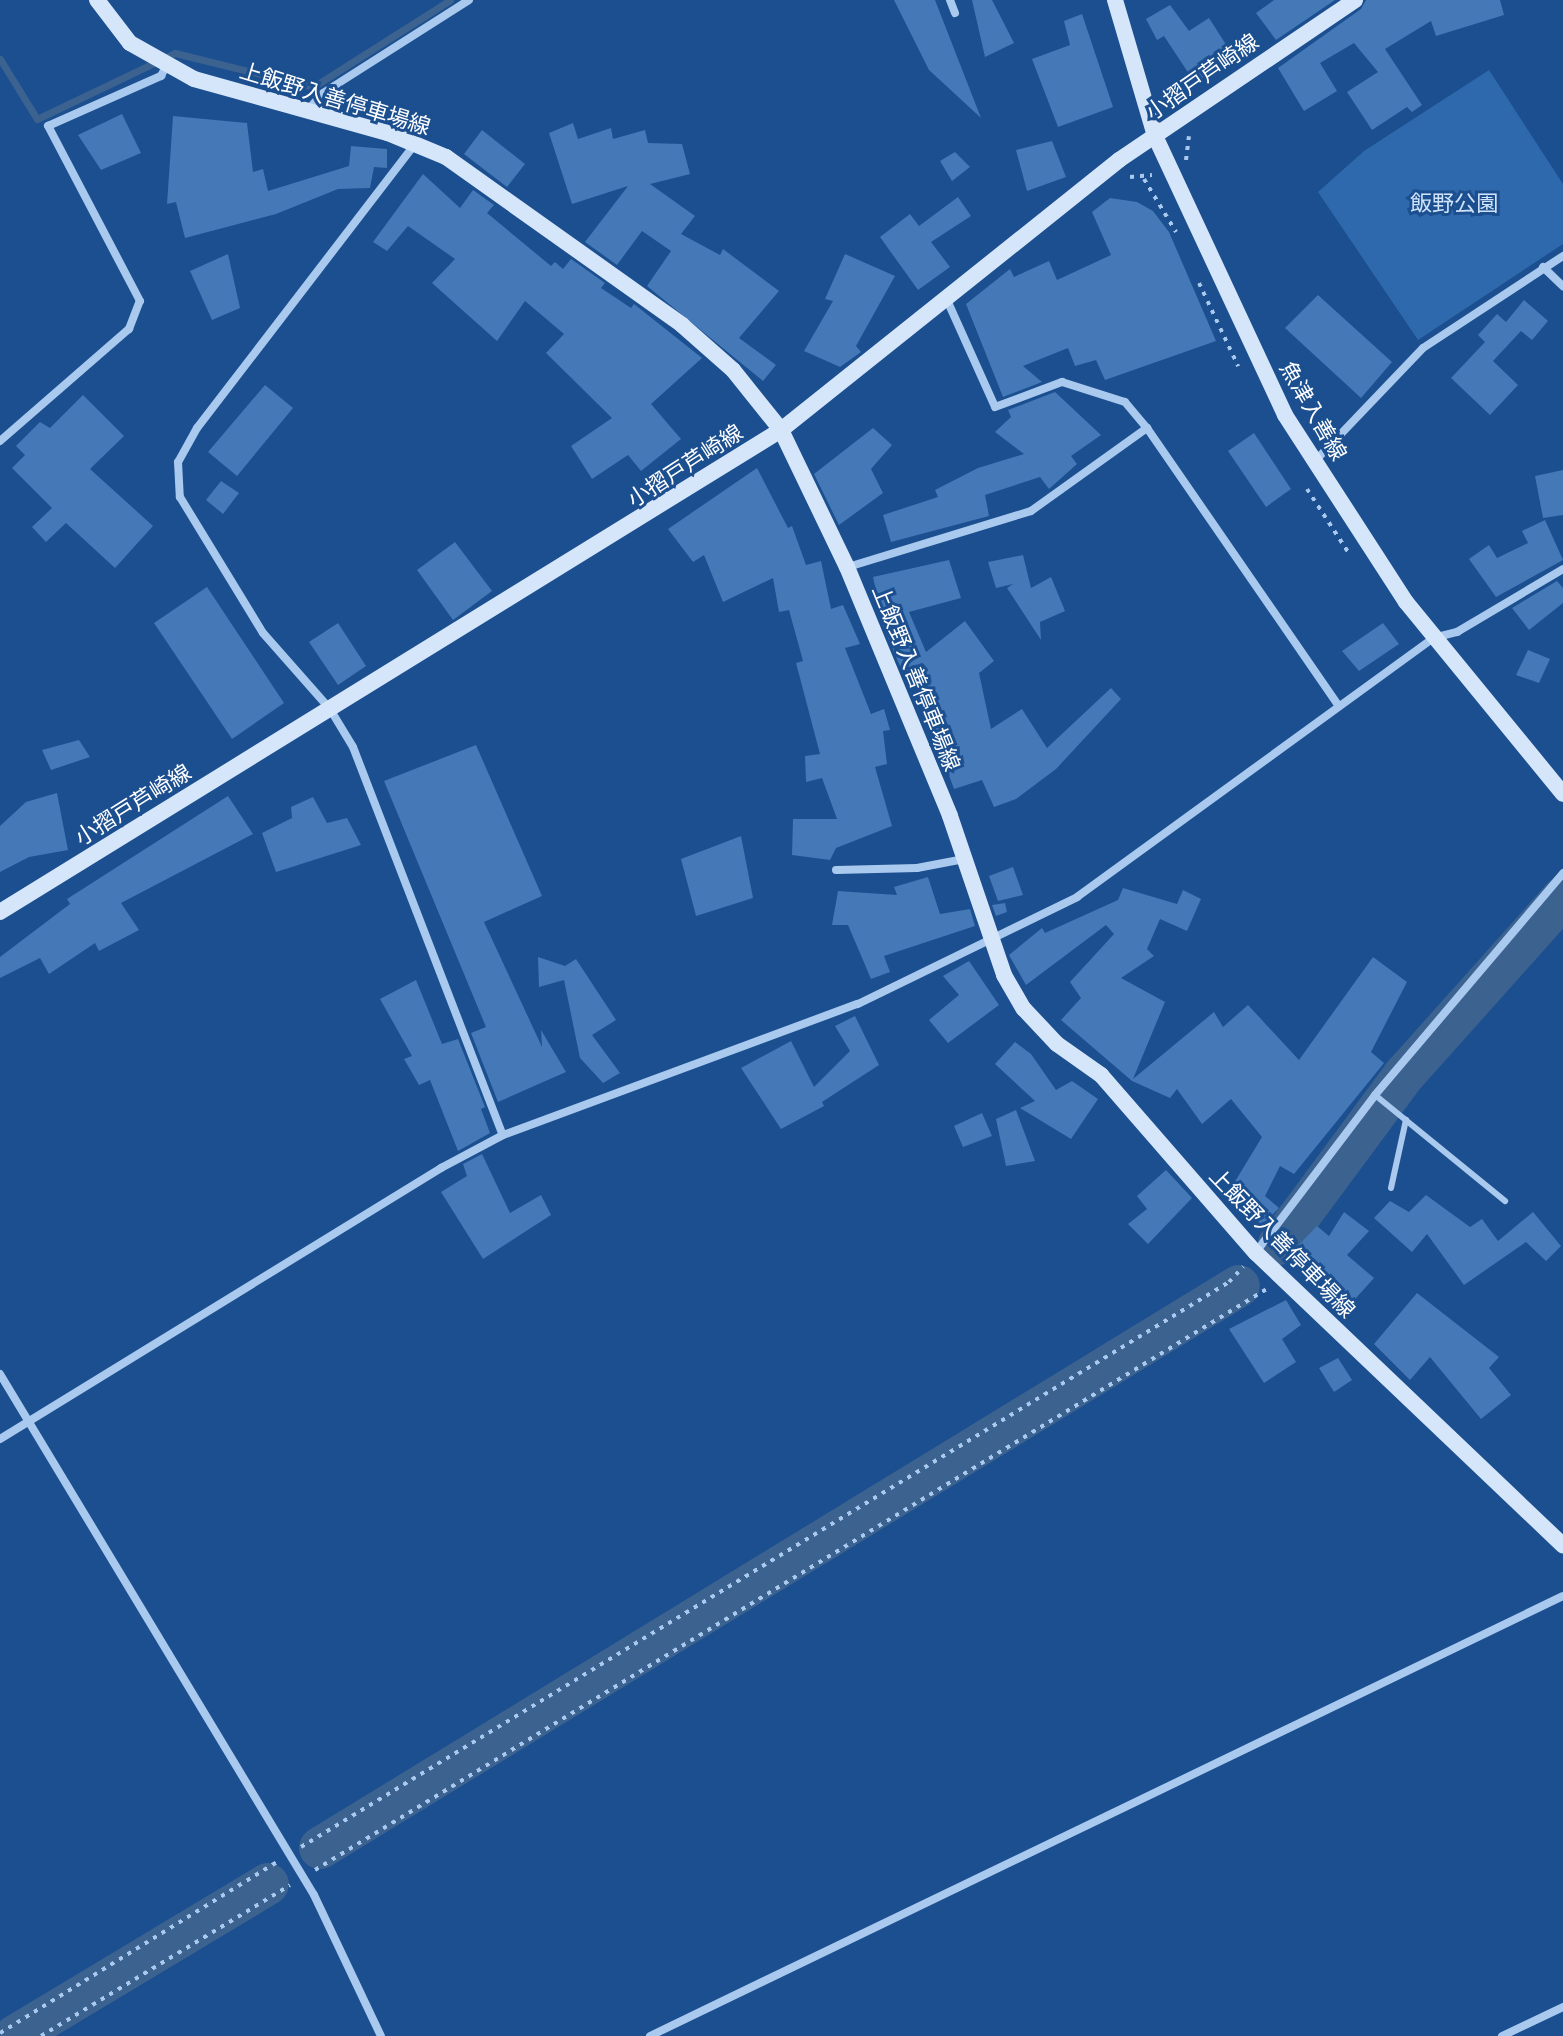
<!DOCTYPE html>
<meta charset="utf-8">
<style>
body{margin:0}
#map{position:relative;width:1563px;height:2036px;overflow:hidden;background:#1b4f8f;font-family:Inter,"Noto Sans JP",sans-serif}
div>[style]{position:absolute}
.green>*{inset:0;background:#2e69ad}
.stream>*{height:7px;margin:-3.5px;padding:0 3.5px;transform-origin:3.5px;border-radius:3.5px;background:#3c6290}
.river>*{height:42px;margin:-21px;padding:0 21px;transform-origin:21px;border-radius:21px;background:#3c6290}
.building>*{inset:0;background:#4478b7}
.path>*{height:4px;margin-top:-2px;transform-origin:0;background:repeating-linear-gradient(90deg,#a9c9ee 0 4px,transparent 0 10px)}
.service>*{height:6px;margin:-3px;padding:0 3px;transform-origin:3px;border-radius:3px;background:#a9c9ee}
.minor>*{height:8px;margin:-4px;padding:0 4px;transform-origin:4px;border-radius:4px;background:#a9c9ee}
.secondary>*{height:16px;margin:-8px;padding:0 8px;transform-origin:8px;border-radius:8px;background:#d6e6fa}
span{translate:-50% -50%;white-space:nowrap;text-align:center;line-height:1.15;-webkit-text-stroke:6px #1b4f8f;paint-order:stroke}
.street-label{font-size:22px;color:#fff}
.park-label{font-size:22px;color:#cfe3fa}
</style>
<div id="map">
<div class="green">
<div style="clip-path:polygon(1489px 70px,1563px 184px,1563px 244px,1418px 340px,1318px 192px,1364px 151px)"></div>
</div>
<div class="stream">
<div style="left:0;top:59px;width:70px;rotate:58.3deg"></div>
<div style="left:37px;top:119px;width:153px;rotate:-25.6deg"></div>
<div style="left:175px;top:53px;width:142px;rotate:13.8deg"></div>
<div style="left:313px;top:87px;width:162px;rotate:-32.4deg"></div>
</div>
<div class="river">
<div style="left:1279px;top:1244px;width:212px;rotate:-53.5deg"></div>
<div style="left:1405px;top:1074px;width:237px;rotate:-48.2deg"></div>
<div style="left:320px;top:1848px;width:1077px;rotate:-31.45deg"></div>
<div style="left:15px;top:2036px;width:295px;rotate:-31deg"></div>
</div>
<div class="building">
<div style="clip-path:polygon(894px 0,935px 0,981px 118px,929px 70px)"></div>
<div style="clip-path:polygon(972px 0,992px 0,1014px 43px,985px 57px)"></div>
<div style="clip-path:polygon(1274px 0,1335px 0,1276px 40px,1256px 13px)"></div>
<div style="clip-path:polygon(1366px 0,1500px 0,1504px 15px,1436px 36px,1431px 21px,1385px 49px,1422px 105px,1412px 112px,1407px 107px,1372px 130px,1347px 92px,1378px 72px,1354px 43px,1320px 63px,1337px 91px,1304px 111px,1278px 68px,1361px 9px)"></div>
<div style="clip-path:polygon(1170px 5px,1189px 31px,1209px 18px,1234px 57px,1195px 83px,1164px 36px,1157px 40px,1146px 19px)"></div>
<div style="clip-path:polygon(1082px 14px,1113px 107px,1058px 127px,1032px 59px,1070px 45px,1064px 21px)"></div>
<div style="clip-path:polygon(122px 114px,141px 153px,101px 170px,78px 135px)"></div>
<div style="clip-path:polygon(173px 116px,247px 123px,253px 172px,263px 169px,268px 191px,349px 166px,351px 146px,387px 149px,387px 168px,374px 167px,370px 188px,338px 189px,276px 214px,185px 238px,176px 202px,167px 204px)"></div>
<div style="clip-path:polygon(573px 123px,578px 139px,611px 128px,613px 139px,645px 130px,648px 143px,682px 144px,690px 174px,650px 184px,695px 216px,681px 234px,720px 255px,723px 249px,779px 291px,739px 338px,776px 365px,763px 381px,647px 286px,671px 251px,642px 231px,617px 265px,585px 242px,628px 186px,572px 204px,549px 133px)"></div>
<div style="clip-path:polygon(482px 130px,525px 164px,507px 187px,464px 154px)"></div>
<div style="clip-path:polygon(1052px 141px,1066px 177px,1027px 191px,1016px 150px)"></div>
<div style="clip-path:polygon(955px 152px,970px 167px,952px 181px,940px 161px)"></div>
<div style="clip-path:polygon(423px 174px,460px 208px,473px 190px,494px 205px,487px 213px,551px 266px,555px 262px,563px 269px,571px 259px,605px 283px,601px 288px,631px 308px,634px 304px,702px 358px,651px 404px,681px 439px,641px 471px,628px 455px,592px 479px,571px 446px,612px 418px,546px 353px,564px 334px,525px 301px,497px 341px,432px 283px,455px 259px,408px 226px,387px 251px,373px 242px)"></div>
<div style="clip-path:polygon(958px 197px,971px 216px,931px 242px,950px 267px,918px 290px,880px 237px,910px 214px,919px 226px)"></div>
<div style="clip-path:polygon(1110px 198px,1137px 202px,1153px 211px,1169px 232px,1216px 341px,1105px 380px,1096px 360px,1075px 366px,1068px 348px,1023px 366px,1042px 382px,1003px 397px,966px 304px,1010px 269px,1014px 277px,1049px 261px,1057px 280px,1111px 255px,1092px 212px)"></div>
<div style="clip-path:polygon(228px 254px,240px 308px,212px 320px,190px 271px)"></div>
<div style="clip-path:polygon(845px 254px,895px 276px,856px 346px,861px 352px,840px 367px,804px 351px,833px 301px,825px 299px)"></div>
<div style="clip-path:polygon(1318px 295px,1392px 362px,1361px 398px,1285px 328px)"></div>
<div style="clip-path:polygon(1524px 300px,1548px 321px,1532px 340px,1521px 331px,1493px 361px,1518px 385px,1490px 415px,1451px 378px,1485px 342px,1478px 335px,1497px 314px,1506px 322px)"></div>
<div style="clip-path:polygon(265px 385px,293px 408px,237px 476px,208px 452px)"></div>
<div style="clip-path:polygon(1055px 392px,1101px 435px,1071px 456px,1077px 464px,1049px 489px,1040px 477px,985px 495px,989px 516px,891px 542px,883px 515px,938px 497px,935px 490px,978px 468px,1024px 454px,995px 432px,1011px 417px,1008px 410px)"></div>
<div style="clip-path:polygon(83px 395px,124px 436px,90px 469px,153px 526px,115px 568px,66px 523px,46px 542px,32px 527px,52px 508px,12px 468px,25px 455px,16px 446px,40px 422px,50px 428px)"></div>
<div style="clip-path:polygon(873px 428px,892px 445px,871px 469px,883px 493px,839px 525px,814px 474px)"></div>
<div style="clip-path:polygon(1254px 433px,1291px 489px,1266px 507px,1228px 451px)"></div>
<div style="clip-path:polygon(757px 468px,788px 528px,792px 526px,806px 565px,821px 561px,831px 609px,843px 605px,860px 644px,845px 648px,871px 714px,884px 709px,890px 730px,883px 731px,887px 764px,875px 767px,892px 826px,836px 848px,830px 860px,792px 855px,793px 819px,837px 819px,822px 778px,806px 782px,805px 756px,820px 754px,796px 663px,803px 661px,789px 610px,779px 612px,773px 578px,723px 602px,704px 555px,693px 562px,668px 529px)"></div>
<div style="clip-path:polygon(1563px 470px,1563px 515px,1543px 518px,1535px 476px)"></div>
<div style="clip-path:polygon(221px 481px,239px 493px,223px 514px,206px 500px)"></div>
<div style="clip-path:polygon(1545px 520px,1563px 560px,1496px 597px,1469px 559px,1489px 545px,1497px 558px,1528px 543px,1522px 531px)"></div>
<div style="clip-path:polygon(455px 542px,492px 591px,453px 620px,417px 570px)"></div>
<div style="clip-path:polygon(1023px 555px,1031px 588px,1051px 577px,1065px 611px,1040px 622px,1041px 640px,1007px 588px,1013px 584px,996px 588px,988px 562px)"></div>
<div style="clip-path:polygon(949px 560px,961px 598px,909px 612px,926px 652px,965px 621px,994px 661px,979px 673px,991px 729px,1022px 709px,1047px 748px,1111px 688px,1121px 699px,1056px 769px,1016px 799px,994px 807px,982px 780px,954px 789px,914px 681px,908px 685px,884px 628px,873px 577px)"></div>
<div style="clip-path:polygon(1557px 581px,1563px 588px,1563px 603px,1529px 630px,1512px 608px)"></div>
<div style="clip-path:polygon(207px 587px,284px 703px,232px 739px,154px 623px)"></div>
<div style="clip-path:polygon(338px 623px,366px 666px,338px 685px,309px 642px)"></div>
<div style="clip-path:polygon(1383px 623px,1399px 644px,1359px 671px,1342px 651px)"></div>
<div style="clip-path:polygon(1528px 650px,1550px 659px,1539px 683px,1516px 675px)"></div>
<div style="clip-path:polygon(79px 740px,90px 757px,51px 770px,42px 750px)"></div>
<div style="clip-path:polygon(476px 745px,542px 896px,484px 922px,542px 1047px,541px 1030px,566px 1072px,498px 1102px,471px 1033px,486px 1027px,384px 781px)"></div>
<div style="clip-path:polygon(57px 793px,68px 850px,29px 857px,0 872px,0 826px,26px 802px)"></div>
<div style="clip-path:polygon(228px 796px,253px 834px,121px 903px,139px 930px,99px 951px,95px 943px,49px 974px,40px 958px,0 978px,0 957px,70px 904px,67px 899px)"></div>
<div style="clip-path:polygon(313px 797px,327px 823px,347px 818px,361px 845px,276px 872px,262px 833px,292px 818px,291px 807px)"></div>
<div style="clip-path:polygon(741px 836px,753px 898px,696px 916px,681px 859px)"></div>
<div style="clip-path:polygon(1013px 867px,1023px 895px,998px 901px,989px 876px)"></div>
<div style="clip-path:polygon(928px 877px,940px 914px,970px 909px,975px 926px,884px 956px,890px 972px,871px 979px,848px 925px,832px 925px,838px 891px,897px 895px,894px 887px)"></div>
<div style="clip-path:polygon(1123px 888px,1177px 904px,1183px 890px,1201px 899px,1187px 931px,1160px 919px,1147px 949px,1154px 956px,1121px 978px,1165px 1002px,1133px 1079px,1214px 1012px,1223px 1027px,1248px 1005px,1299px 1060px,1373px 957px,1407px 982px,1371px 1052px,1384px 1063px,1294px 1174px,1280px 1166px,1265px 1196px,1279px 1208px,1262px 1225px,1228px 1193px,1262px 1137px,1231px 1099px,1202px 1124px,1177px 1089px,1170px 1098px,1132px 1081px,1061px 1020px,1081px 998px,1070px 982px,1114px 934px,1106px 925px,1026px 985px,1009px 955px,1042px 928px,1045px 933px,1118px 900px)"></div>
<div style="clip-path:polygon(1005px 903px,1007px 912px,996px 916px,992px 905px)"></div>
<div style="clip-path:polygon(538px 957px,565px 966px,576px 959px,616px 1020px,592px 1035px,620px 1073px,603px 1083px,580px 1058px,564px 980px,539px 987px)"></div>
<div style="clip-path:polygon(969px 961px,999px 1005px,948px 1043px,929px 1020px,959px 995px,943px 976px)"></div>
<div style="clip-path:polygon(416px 980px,442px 1044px,458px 1039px,485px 1107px,481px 1109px,490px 1133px,458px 1151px,430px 1080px,419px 1085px,404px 1059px,412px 1056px,380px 999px)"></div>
<div style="clip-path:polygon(855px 1016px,879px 1065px,822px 1102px,824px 1106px,781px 1129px,741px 1068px,791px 1041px,814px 1087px,850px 1051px,835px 1026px)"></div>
<div style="clip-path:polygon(1015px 1042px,1031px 1054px,1056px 1090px,1072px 1081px,1098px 1099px,1071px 1139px,1020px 1108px,1035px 1101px,995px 1064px)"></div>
<div style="clip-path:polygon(1016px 1110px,1035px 1161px,1006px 1166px,996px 1119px)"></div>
<div style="clip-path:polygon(982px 1113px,992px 1136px,963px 1147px,954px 1126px)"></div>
<div style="clip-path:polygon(482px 1154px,510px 1213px,541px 1195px,551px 1215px,483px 1259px,441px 1192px,467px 1176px,463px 1164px)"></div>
<div style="clip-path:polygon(1166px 1170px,1192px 1198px,1148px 1244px,1128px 1224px,1147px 1209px,1137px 1196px)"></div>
<div style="clip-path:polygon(1426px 1195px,1470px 1227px,1482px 1219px,1498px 1241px,1533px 1212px,1561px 1246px,1546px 1261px,1526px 1242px,1464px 1285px,1427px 1234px,1412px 1252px,1374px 1218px,1390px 1201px,1409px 1212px)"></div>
<div style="clip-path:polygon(1344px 1212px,1369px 1231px,1347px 1255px,1374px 1278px,1348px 1307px,1295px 1249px,1317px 1226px,1329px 1236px)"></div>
<div style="clip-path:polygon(1417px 1293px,1499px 1357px,1489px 1368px,1511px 1395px,1481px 1419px,1430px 1357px,1410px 1380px,1374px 1344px)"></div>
<div style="clip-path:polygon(1286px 1300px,1301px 1325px,1282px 1339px,1296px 1362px,1264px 1383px,1229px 1329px)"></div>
<div style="clip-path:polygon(1338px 1358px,1352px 1380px,1334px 1392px,1319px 1368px)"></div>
</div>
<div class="path">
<div style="left:1186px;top:160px;width:24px;rotate:-83deg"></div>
<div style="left:1130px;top:177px;width:22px;rotate:-5deg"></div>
<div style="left:1144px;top:179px;width:62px;rotate:58.9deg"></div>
<div style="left:1199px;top:283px;width:92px;rotate:64.8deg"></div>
<div style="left:1307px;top:489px;width:75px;rotate:56.9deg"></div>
<div style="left:301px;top:1847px;width:1086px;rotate:-31.33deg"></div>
<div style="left:1229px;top:1282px;width:21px;rotate:-47deg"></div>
<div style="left:315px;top:1870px;width:1115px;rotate:-31.4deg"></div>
<div style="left:0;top:2033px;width:326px;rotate:-31.7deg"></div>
<div style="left:41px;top:2036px;width:291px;rotate:-31.2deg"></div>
</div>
<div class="service">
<div style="left:1375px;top:1095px;width:168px;rotate:39.2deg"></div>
<div style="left:1391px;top:1188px;width:70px;rotate:-77.6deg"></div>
</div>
<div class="minor">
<div style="left:950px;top:0;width:14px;rotate:69deg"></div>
<div style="left:306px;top:112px;width:25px;rotate:-48deg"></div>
<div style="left:323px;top:93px;width:173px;rotate:-32.5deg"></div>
<div style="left:415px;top:144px;width:358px;rotate:127.5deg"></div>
<div style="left:197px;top:428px;width:39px;rotate:119deg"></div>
<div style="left:178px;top:462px;width:35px;rotate:87deg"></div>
<div style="left:180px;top:497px;width:159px;rotate:58.6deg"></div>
<div style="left:263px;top:633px;width:101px;rotate:48.6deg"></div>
<div style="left:330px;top:709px;width:44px;rotate:58.8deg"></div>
<div style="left:353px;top:747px;width:416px;rotate:68.9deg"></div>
<div style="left:1543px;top:267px;width:28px;rotate:44deg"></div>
<div style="left:947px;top:300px;width:117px;rotate:65.8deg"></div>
<div style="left:995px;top:407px;width:72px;rotate:-20.5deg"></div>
<div style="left:1062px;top:382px;width:66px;rotate:17.6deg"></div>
<div style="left:1125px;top:402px;width:34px;rotate:50deg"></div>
<div style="left:0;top:441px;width:171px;rotate:-41deg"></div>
<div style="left:129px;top:329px;width:30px;rotate:-69deg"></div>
<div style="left:140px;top:301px;width:198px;rotate:-117.7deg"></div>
<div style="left:48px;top:126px;width:124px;rotate:-23.9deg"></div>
<div style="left:161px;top:76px;width:11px;rotate:-63deg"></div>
<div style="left:1315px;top:461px;width:156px;rotate:-46.3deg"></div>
<div style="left:1423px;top:348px;width:168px;rotate:-33.3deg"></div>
<div style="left:848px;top:567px;width:191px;rotate:-17deg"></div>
<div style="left:1031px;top:511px;width:143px;rotate:-35.6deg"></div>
<div style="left:1147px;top:428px;width:338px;rotate:55.4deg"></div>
<div style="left:836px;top:870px;width:81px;rotate:-1.4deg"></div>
<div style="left:917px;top:868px;width:48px;rotate:-10.8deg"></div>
<div style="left:1256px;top:1252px;width:197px;rotate:-52.8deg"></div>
<div style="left:1375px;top:1095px;width:291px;rotate:-49.7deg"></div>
<div style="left:0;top:1374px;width:608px;rotate:58.92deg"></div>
<div style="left:314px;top:1895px;width:156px;rotate:64.6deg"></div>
<div style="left:0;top:1439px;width:518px;rotate:-31.57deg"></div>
<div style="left:441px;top:1168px;width:70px;rotate:-28deg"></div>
<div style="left:503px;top:1135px;width:378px;rotate:-20.3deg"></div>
<div style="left:858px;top:1004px;width:244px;rotate:-26deg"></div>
<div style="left:1077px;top:897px;width:440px;rotate:-36deg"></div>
<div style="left:1433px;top:638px;width:25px;rotate:-14deg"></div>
<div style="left:1457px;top:632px;width:123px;rotate:-30.7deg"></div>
<div style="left:650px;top:2036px;width:1013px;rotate:-25.73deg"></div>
<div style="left:1502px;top:2036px;width:68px;rotate:-25.4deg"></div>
</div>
<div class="secondary">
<div style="left:97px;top:0;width:54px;rotate:52.5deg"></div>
<div style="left:130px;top:43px;width:73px;rotate:29.4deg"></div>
<div style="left:194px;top:79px;width:201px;rotate:15.6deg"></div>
<div style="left:388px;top:133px;width:63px;rotate:22.5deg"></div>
<div style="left:446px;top:157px;width:290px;rotate:35.4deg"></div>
<div style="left:682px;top:325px;width:68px;rotate:41.4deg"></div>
<div style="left:733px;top:370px;width:77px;rotate:51.3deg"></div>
<div style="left:781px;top:430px;width:152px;rotate:64.3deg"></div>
<div style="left:847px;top:567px;width:269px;rotate:67.5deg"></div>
<div style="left:950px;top:816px;width:168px;rotate:71.2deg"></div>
<div style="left:1004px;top:975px;width:39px;rotate:60deg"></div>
<div style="left:1024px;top:1009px;width:48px;rotate:46.7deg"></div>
<div style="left:1057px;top:1044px;width:54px;rotate:35.2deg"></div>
<div style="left:1101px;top:1075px;width:236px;rotate:49deg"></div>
<div style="left:1256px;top:1253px;width:424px;rotate:43.6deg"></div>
<div style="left:1115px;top:0;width:142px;rotate:73.6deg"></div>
<div style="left:1155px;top:136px;width:308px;rotate:65deg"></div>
<div style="left:1285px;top:415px;width:223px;rotate:57.1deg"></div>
<div style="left:1406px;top:602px;width:248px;rotate:50.7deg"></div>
<div style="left:0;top:912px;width:918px;rotate:-31.68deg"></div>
<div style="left:781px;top:430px;width:433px;rotate:-38.6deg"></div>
<div style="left:1119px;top:160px;width:285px;rotate:-34.1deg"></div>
</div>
<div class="street-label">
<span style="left:1202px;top:77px;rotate:-35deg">小摺戸芦崎線</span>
<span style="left:335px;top:99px;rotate:17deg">上飯野入善停車場線</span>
<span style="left:1313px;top:411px;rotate:60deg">魚津入善線</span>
<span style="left:685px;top:466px;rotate:-33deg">小摺戸芦崎線</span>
<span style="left:916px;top:678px;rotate:68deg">上飯野入善停車場線</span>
<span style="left:133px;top:805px;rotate:-32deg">小摺戸芦崎線</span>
<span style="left:1282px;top:1243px;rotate:46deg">上飯野入善停車場線</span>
</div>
<div class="park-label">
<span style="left:1454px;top:204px">飯野公園</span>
</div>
</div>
